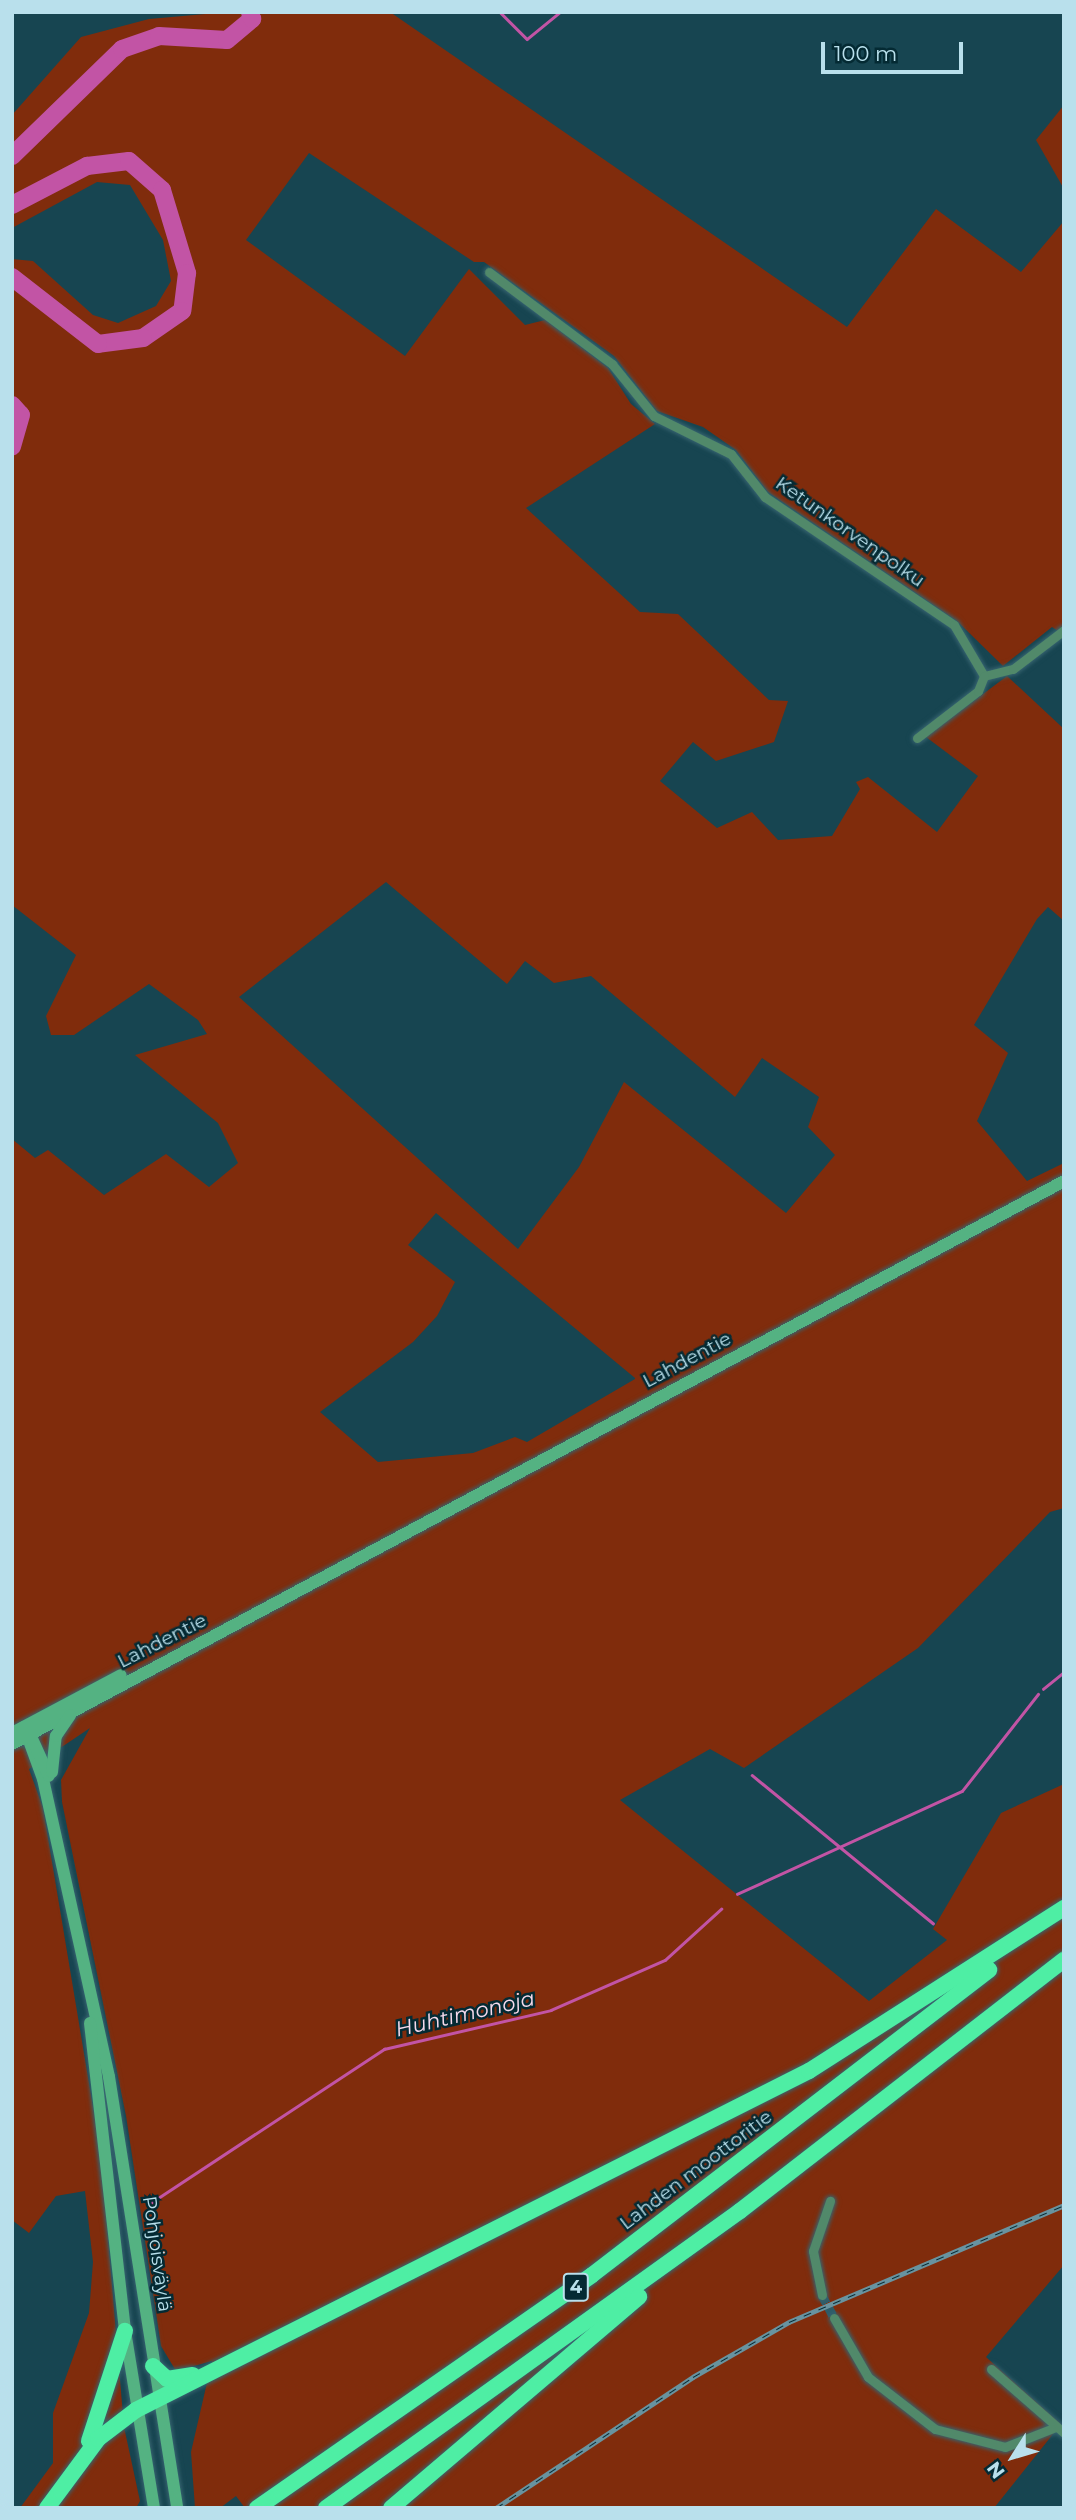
<!DOCTYPE html>
<meta charset="utf-8">
<style>
body{margin:0}
#map{position:relative;width:1076px;height:2520px;overflow:hidden;background:#174551;font-family:Montserrat,sans-serif}
div>[style]{position:absolute}
.green>*{inset:0;background:#802c0c}
.stream>*{height:2.5px;margin:-1.25px;padding:0 1.25px;transform-origin:1.25px;border-radius:1.25px;background:#c254a5}
.river>*{height:18px;margin:-9px;padding:0 9px;transform-origin:9px;border-radius:9px;background:#c254a5}
.minor-tunnel>*{height:9px;margin-top:-4.5px;transform-origin:0;background:repeating-linear-gradient(90deg,#2f5c68 0 9px,transparent 0 13.5px)}
.roads{filter:drop-shadow(0 0 2px #376470) drop-shadow(0 0 2px #376470)}
.minor>*{height:9px;margin:-4.5px;padding:0 4.5px;transform-origin:4.5px;border-radius:4.5px;background:#51896a}
.secondary>*{height:12px;margin:-6px;padding:0 6px;transform-origin:6px;border-radius:6px;background:#54b282}
.motorway>*{height:16px;margin:-8px;padding:0 8px;transform-origin:8px;border-radius:8px;background:#4eeea4}
.rail>*{height:5px;margin-top:-2.5px;transform-origin:0;background:repeating-linear-gradient(90deg,#042a33 0 8px,#68939f 0 16px);box-sizing:border-box;border-block:2px solid #68939f}
span{translate:-50% -50%;white-space:nowrap;text-align:center;line-height:1.15;-webkit-text-stroke:5px #042a33;paint-order:stroke}
.shield-label span{padding:2px 5px;background:#042a33;border:2px solid;border-radius:5px;-webkit-text-stroke-width:0}
.shield-label{font-size:18px;color:#b9e0ec;font-weight:700}
.street-label{font-size:19px;color:#b9e0ec}
.water-label{font-size:21px;color:#f6daec;font-style:italic}
.frame{position:absolute;inset:0;border:14px solid #b9e0ec;pointer-events:none}
.north{position:absolute;left:978px;top:2422px;width:70px;height:70px;-webkit-text-stroke:5px #042a33;paint-order:stroke;rotate:233deg;font-size:19px;font-weight:700;line-height:28px;text-align:center;color:#b9e0ec}
.north::after{content:'';display:block;margin:auto;width:24px;height:32px;background:#b9e0ec;clip-path:polygon(50% 0,100% 100%,50% 72%,0 100%)}
.scale{position:absolute;left:821px;top:42px;width:142px;height:32px;box-sizing:border-box;border:4px solid #b9e0ec;border-top:0;padding-left:9px;font-size:21px;line-height:24px;white-space:nowrap;color:#b9e0ec;-webkit-text-stroke:5px #042a33;paint-order:stroke}
</style>
<div id="map">
<div class="green">
<div style="clip-path:polygon(evenodd,228px 12px,390px 12px,847px 327px,936px 209px,1021px 272px,1064px 221px,1064px 635px,1052px 627px,1003px 666px,957px 621px,768px 492px,736px 450px,703px 427px,657px 411px,614px 356px,484px 262px,474px 262px,309px 153px,246px 240px,405px 356px,469px 269px,525px 325px,545px 320px,608px 368px,631px 404px,655px 424px,526px 508px,640px 612px,678px 614px,769px 700px,788px 701px,774px 742px,716px 761px,693px 742px,660px 781px,717px 828px,752px 812px,778px 840px,832px 836px,860px 789px,856px 782px,868px 777px,937px 832px,978px 776px,926px 737px,1007px 676px,1064px 729px,1064px 921px,1048px 907px,1037px 919px,974px 1025px,1008px 1053px,977px 1121px,1027px 1181px,1064px 1163px,1064px 1508px,1050px 1512px,918px 1648px,744px 1768px,710px 1749px,620px 1800px,869px 2001px,947px 1940px,933px 1929px,1001px 1813px,1064px 1784px,1064px 2265px,986px 2357px,1061px 2424px,994px 2508px,245px 2508px,236px 2496px,220px 2508px,195px 2508px,191px 2452px,212px 2361px,176px 2371px,161px 2346px,126px 2116px,62px 1802px,61px 1780px,90px 1728px,29px 1769px,43px 1808px,101px 2155px,124px 2427px,140px 2501px,136px 2508px,20px 2508px,53px 2463px,53px 2413px,89px 2313px,93px 2262px,85px 2191px,56px 2196px,29px 2233px,12px 2220px,12px 1139px,35px 1158px,48px 1150px,104px 1195px,166px 1154px,209px 1187px,238px 1163px,218px 1123px,135px 1055px,207px 1034px,198px 1020px,149px 984px,74px 1035px,51px 1035px,46px 1016px,76px 955px,12px 905px,12px 259px,33px 261px,93px 315px,118px 323px,156px 306px,171px 281px,163px 240px,130px 185px,97px 182px,12px 228px,12px 115px,81px 37px,149px 19px,228px 12px,386px 882px,507px 984px,525px 961px,554px 983px,591px 976px,735px 1097px,762px 1058px,819px 1097px,808px 1127px,835px 1155px,786px 1213px,624px 1082px,579px 1167px,518px 1249px,239px 997px,386px 882px,228px 12px,436px 1213px,635px 1378px,635px 1379px,527px 1442px,515px 1437px,473px 1453px,378px 1462px,320px 1412px,413px 1342px,437px 1316px,455px 1282px,408px 1245px,436px 1213px)"></div>
<div style="clip-path:polygon(1064px 105px,1064px 189px,1036px 140px)"></div>
</div>
<div class="stream">
<div style="left:500px;top:12px;width:38px;rotate:45deg"></div>
<div style="left:527px;top:39px;width:43px;rotate:-39.3deg"></div>
<div style="left:1043px;top:1689px;width:27px;rotate:-39deg"></div>
<div style="left:752px;top:1775px;width:234px;rotate:39.3deg"></div>
<div style="left:737px;top:1894px;width:247px;rotate:-24.6deg"></div>
<div style="left:962px;top:1791px;width:123px;rotate:-51.9deg"></div>
<div style="left:149px;top:2204px;width:282px;rotate:-33.4deg"></div>
<div style="left:384px;top:2049px;width:171px;rotate:-13.1deg"></div>
<div style="left:551px;top:2010px;width:124px;rotate:-23.7deg"></div>
<div style="left:665px;top:1960px;width:76px;rotate:-42.3deg"></div>
</div>
<div class="river">
<div style="left:12px;top:156px;width:153px;rotate:-44.2deg"></div>
<div style="left:122px;top:49px;width:39px;rotate:-19deg"></div>
<div style="left:159px;top:36px;width:68px;rotate:3.4deg"></div>
<div style="left:227px;top:40px;width:33px;rotate:-40deg"></div>
<div style="left:252px;top:19px;width:7px;rotate:-106deg"></div>
<div style="left:12px;top:205px;width:85px;rotate:-27.5deg"></div>
<div style="left:87px;top:166px;width:42px;rotate:-6.8deg"></div>
<div style="left:129px;top:161px;width:44px;rotate:41.3deg"></div>
<div style="left:162px;top:190px;width:87px;rotate:73.2deg"></div>
<div style="left:187px;top:273px;width:38px;rotate:97deg"></div>
<div style="left:182px;top:311px;width:47px;rotate:145.3deg"></div>
<div style="left:143px;top:338px;width:45px;rotate:172.4deg"></div>
<div style="left:98px;top:344px;width:109px;rotate:-142.1deg"></div>
<div style="left:12px;top:405px;width:13px;rotate:48deg"></div>
<div style="left:21px;top:415px;width:33px;rotate:106deg"></div>
</div>
<div class="minor-tunnel">
<div style="left:822px;top:2295px;width:26px;rotate:62deg"></div>
</div>
<div class="roads">
<div class="minor">
<div style="left:489px;top:272px;width:154px;rotate:36.8deg"></div>
<div style="left:612px;top:364px;width:67px;rotate:51.1deg"></div>
<div style="left:654px;top:416px;width:86px;rotate:26.3deg"></div>
<div style="left:731px;top:454px;width:55px;rotate:51.7deg"></div>
<div style="left:765px;top:497px;width:228px;rotate:34.1deg"></div>
<div style="left:954px;top:625px;width:59px;rotate:59.5deg"></div>
<div style="left:984px;top:676px;width:30px;rotate:-14deg"></div>
<div style="left:1013px;top:669px;width:64px;rotate:-37.4deg"></div>
<div style="left:917px;top:738px;width:77px;rotate:-37.6deg"></div>
<div style="left:978px;top:691px;width:16px;rotate:-68deg"></div>
<div style="left:822px;top:2295px;width:45px;rotate:-101.6deg"></div>
<div style="left:813px;top:2251px;width:53px;rotate:-71.2deg"></div>
<div style="left:834px;top:2318px;width:68px;rotate:60deg"></div>
<div style="left:868px;top:2377px;width:85px;rotate:37.8deg"></div>
<div style="left:935px;top:2429px;width:72px;rotate:14.4deg"></div>
<div style="left:1005px;top:2447px;width:55px;rotate:-21.4deg"></div>
<div style="left:991px;top:2369px;width:97px;rotate:41.2deg"></div>
</div>
<div class="secondary">
<div style="left:24px;top:1727px;width:55px;rotate:69.9deg"></div>
<div style="left:43px;top:1779px;width:305px;rotate:77.5deg"></div>
<div style="left:109px;top:2077px;width:436px;rotate:81deg"></div>
<div style="left:29px;top:1732px;width:48px;rotate:65.6deg"></div>
<div style="left:12px;top:1733px;width:123px;rotate:-28deg"></div>
<div style="left:12px;top:1744px;width:1193px;rotate:-28.15deg"></div>
<div style="left:52px;top:1772px;width:36px;rotate:-84deg"></div>
<div style="left:56px;top:1736px;width:25px;rotate:-56deg"></div>
<div style="left:90px;top:2023px;width:310px;rotate:83.5deg"></div>
<div style="left:125px;top:2331px;width:179px;rotate:80.7deg"></div>
</div>
<div class="motorway">
<div style="left:153px;top:2366px;width:19px;rotate:43deg"></div>
<div style="left:167px;top:2379px;width:26px;rotate:-9deg"></div>
<div style="left:89px;top:2441px;width:116px;rotate:-71.9deg"></div>
<div style="left:47px;top:2508px;width:86px;rotate:-53.5deg"></div>
<div style="left:98px;top:2439px;width:48px;rotate:-37.3deg"></div>
<div style="left:136px;top:2410px;width:754px;rotate:-26.74deg"></div>
<div style="left:809px;top:2071px;width:303px;rotate:-32.6deg"></div>
<div style="left:257px;top:2508px;width:408px;rotate:-34.8deg"></div>
<div style="left:592px;top:2275px;width:501px;rotate:-37.53deg"></div>
<div style="left:326px;top:2508px;width:510px;rotate:-35.66deg"></div>
<div style="left:740px;top:2211px;width:410px;rotate:-37.8deg"></div>
<div style="left:391px;top:2508px;width:326px;rotate:-40.4deg"></div>
</div>
</div>
<div class="rail">
<div style="left:496px;top:2508px;width:237px;rotate:-33.6deg"></div>
<div style="left:693px;top:2377px;width:111px;rotate:-29.8deg"></div>
<div style="left:789px;top:2322px;width:299px;rotate:-23deg"></div>
</div>
<div class="shield-label">
<span style="left:576px;top:2287px">4</span>
</div>
<div class="street-label">
<span style="left:850px;top:532px;rotate:35deg">Ketunkorvenpolku</span>
<span style="left:687px;top:1360px;rotate:-28deg">Lahdentie</span>
<span style="left:162px;top:1641px;rotate:-27deg">Lahdentie</span>
<span style="left:696px;top:2170px;rotate:-37deg">Lahden moottoritie</span>
<span style="left:157px;top:2254px;rotate:82deg">Pohjoisväylä</span>
</div>
<div class="water-label">
<span style="left:465px;top:2014px;rotate:-13deg">Huhtimonoja</span>
</div>
<div class="frame"></div>
<div class="north">N</div>
<div class="scale">100 m</div>
</div>
